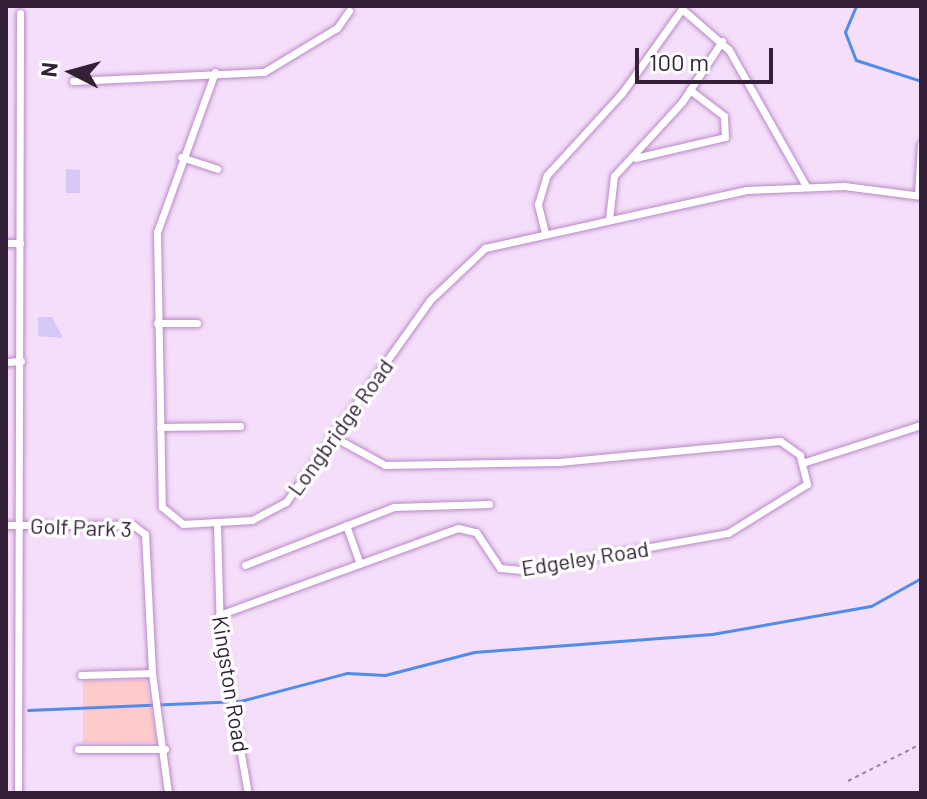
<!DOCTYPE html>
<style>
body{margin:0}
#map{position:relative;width:927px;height:799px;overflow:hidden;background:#f4def9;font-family:Barlow,sans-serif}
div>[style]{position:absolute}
.green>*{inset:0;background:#fdcbcb}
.stream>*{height:3px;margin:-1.5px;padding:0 1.5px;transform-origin:1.5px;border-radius:1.5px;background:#508ce8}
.building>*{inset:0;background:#d6c8f6}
.path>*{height:2px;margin-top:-1px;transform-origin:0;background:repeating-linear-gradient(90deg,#9a859f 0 4px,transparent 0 8px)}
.roads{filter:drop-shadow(0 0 2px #ba88c8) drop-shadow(0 0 2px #ba88c8)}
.street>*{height:7px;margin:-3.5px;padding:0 3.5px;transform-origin:3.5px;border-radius:3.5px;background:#fff}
span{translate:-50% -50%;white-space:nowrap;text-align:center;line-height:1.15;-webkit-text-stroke:7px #fff;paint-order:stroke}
.street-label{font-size:22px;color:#342039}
.frame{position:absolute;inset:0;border:8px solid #342039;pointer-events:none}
.north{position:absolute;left:32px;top:32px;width:80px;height:80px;-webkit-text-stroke:6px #fff;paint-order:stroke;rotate:276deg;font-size:22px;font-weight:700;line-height:32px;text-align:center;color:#342039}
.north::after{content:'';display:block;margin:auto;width:28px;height:36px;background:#342039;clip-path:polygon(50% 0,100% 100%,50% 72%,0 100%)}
.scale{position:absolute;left:635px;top:48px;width:138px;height:36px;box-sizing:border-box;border:4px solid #342039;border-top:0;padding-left:10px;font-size:24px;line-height:28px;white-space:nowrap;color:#342039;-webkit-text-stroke:6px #fff;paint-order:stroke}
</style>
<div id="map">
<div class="green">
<div style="clip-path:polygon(146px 680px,157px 742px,83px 743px,83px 681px)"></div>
</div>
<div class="stream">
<div style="left:856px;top:6px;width:28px;rotate:113deg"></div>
<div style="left:845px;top:32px;width:30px;rotate:69deg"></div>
<div style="left:856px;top:60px;width:68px;rotate:17.9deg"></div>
<div style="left:28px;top:710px;width:212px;rotate:-2.4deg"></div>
<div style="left:240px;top:701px;width:111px;rotate:-14.7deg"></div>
<div style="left:347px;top:673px;width:38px;rotate:3deg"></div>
<div style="left:385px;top:675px;width:92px;rotate:-14.5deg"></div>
<div style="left:474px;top:652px;width:239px;rotate:-4.3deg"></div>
<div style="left:712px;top:634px;width:161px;rotate:-10deg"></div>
<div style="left:871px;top:606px;width:57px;rotate:-29.2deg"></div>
</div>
<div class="building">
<div style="clip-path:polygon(66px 169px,80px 170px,80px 193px,66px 193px)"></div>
<div style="clip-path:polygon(38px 317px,52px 317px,63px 338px,38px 336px)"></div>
</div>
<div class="path">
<div style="left:848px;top:781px;width:82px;rotate:-26.9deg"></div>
</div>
<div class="roads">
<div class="street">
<div style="left:215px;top:72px;width:170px;rotate:109.9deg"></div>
<div style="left:157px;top:232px;width:275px;rotate:89deg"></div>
<div style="left:162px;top:507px;width:27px;rotate:39deg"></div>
<div style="left:183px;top:524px;width:69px;rotate:-3.3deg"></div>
<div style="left:252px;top:520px;width:38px;rotate:-28deg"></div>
<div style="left:286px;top:502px;width:248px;rotate:-54.5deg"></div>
<div style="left:430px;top:300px;width:76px;rotate:-43.4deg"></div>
<div style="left:485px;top:248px;width:267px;rotate:-12.5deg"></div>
<div style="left:746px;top:190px;width:98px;rotate:-2.3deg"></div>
<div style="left:844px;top:186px;width:78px;rotate:7.4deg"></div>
<div style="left:73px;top:81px;width:191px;rotate:-2.7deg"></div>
<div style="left:264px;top:72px;width:85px;rotate:-31.1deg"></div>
<div style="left:337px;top:28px;width:21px;rotate:-55deg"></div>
<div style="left:181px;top:157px;width:38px;rotate:18deg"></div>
<div style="left:635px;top:158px;width:92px;rotate:-13.1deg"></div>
<div style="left:725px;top:137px;width:21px;rotate:-93deg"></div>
<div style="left:724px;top:116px;width:43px;rotate:-142.6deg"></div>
<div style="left:918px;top:195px;width:51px;rotate:-86.6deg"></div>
<div style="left:609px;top:219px;width:43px;rotate:-83.4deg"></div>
<div style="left:614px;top:176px;width:100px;rotate:-47.4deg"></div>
<div style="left:682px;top:102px;width:73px;rotate:-56.7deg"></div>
<div style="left:545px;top:233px;width:30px;rotate:-104deg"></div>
<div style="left:538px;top:204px;width:30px;rotate:-73deg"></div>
<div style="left:547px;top:175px;width:111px;rotate:-47.6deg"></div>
<div style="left:622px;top:93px;width:103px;rotate:-54.5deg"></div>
<div style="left:682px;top:9px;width:62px;rotate:41.1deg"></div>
<div style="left:729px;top:50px;width:156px;rotate:60.5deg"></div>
<div style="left:6px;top:243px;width:14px"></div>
<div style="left:157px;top:323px;width:40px"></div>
<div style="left:6px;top:362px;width:15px;rotate:-4deg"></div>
<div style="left:160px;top:427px;width:80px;rotate:-0.7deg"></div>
<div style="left:802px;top:463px;width:125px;rotate:-17.7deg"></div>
<div style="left:6px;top:525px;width:127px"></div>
<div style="left:133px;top:525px;width:15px;rotate:37deg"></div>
<div style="left:145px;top:534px;width:139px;rotate:87.1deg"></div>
<div style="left:152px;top:673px;width:121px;rotate:82.4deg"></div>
<div style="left:346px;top:525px;width:41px;rotate:70.3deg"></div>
<div style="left:217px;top:526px;width:109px;rotate:88.4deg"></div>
<div style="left:220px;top:635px;width:160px;rotate:80deg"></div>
<div style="left:245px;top:565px;width:160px;rotate:-21.3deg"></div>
<div style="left:394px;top:507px;width:95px;rotate:-1.8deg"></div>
<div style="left:219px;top:615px;width:254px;rotate:-20deg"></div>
<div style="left:458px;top:528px;width:18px;rotate:13deg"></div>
<div style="left:476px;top:532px;width:43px;rotate:56.3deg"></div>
<div style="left:500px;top:568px;width:22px;rotate:5deg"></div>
<div style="left:522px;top:570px;width:209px;rotate:-10.2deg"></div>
<div style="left:728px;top:533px;width:93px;rotate:-31.8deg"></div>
<div style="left:807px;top:484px;width:30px;rotate:-104deg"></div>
<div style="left:800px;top:455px;width:24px;rotate:-145deg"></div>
<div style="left:780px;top:441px;width:225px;rotate:174.6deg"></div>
<div style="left:556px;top:462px;width:171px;rotate:179deg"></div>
<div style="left:385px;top:465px;width:58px;rotate:-151.2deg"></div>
<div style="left:81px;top:675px;width:71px;rotate:-1.6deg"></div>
<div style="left:78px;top:749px;width:87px"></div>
<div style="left:18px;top:793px;width:780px;rotate:-89.85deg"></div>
</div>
</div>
<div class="street-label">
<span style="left:340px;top:427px;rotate:-54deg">Longbridge Road</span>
<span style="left:81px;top:527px;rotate:2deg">Golf Park 3</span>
<span style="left:585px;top:558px;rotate:-9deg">Edgeley Road</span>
<span style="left:231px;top:684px;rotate:81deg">Kingston Road</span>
</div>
<div class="frame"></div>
<div class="north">N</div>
<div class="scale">100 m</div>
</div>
